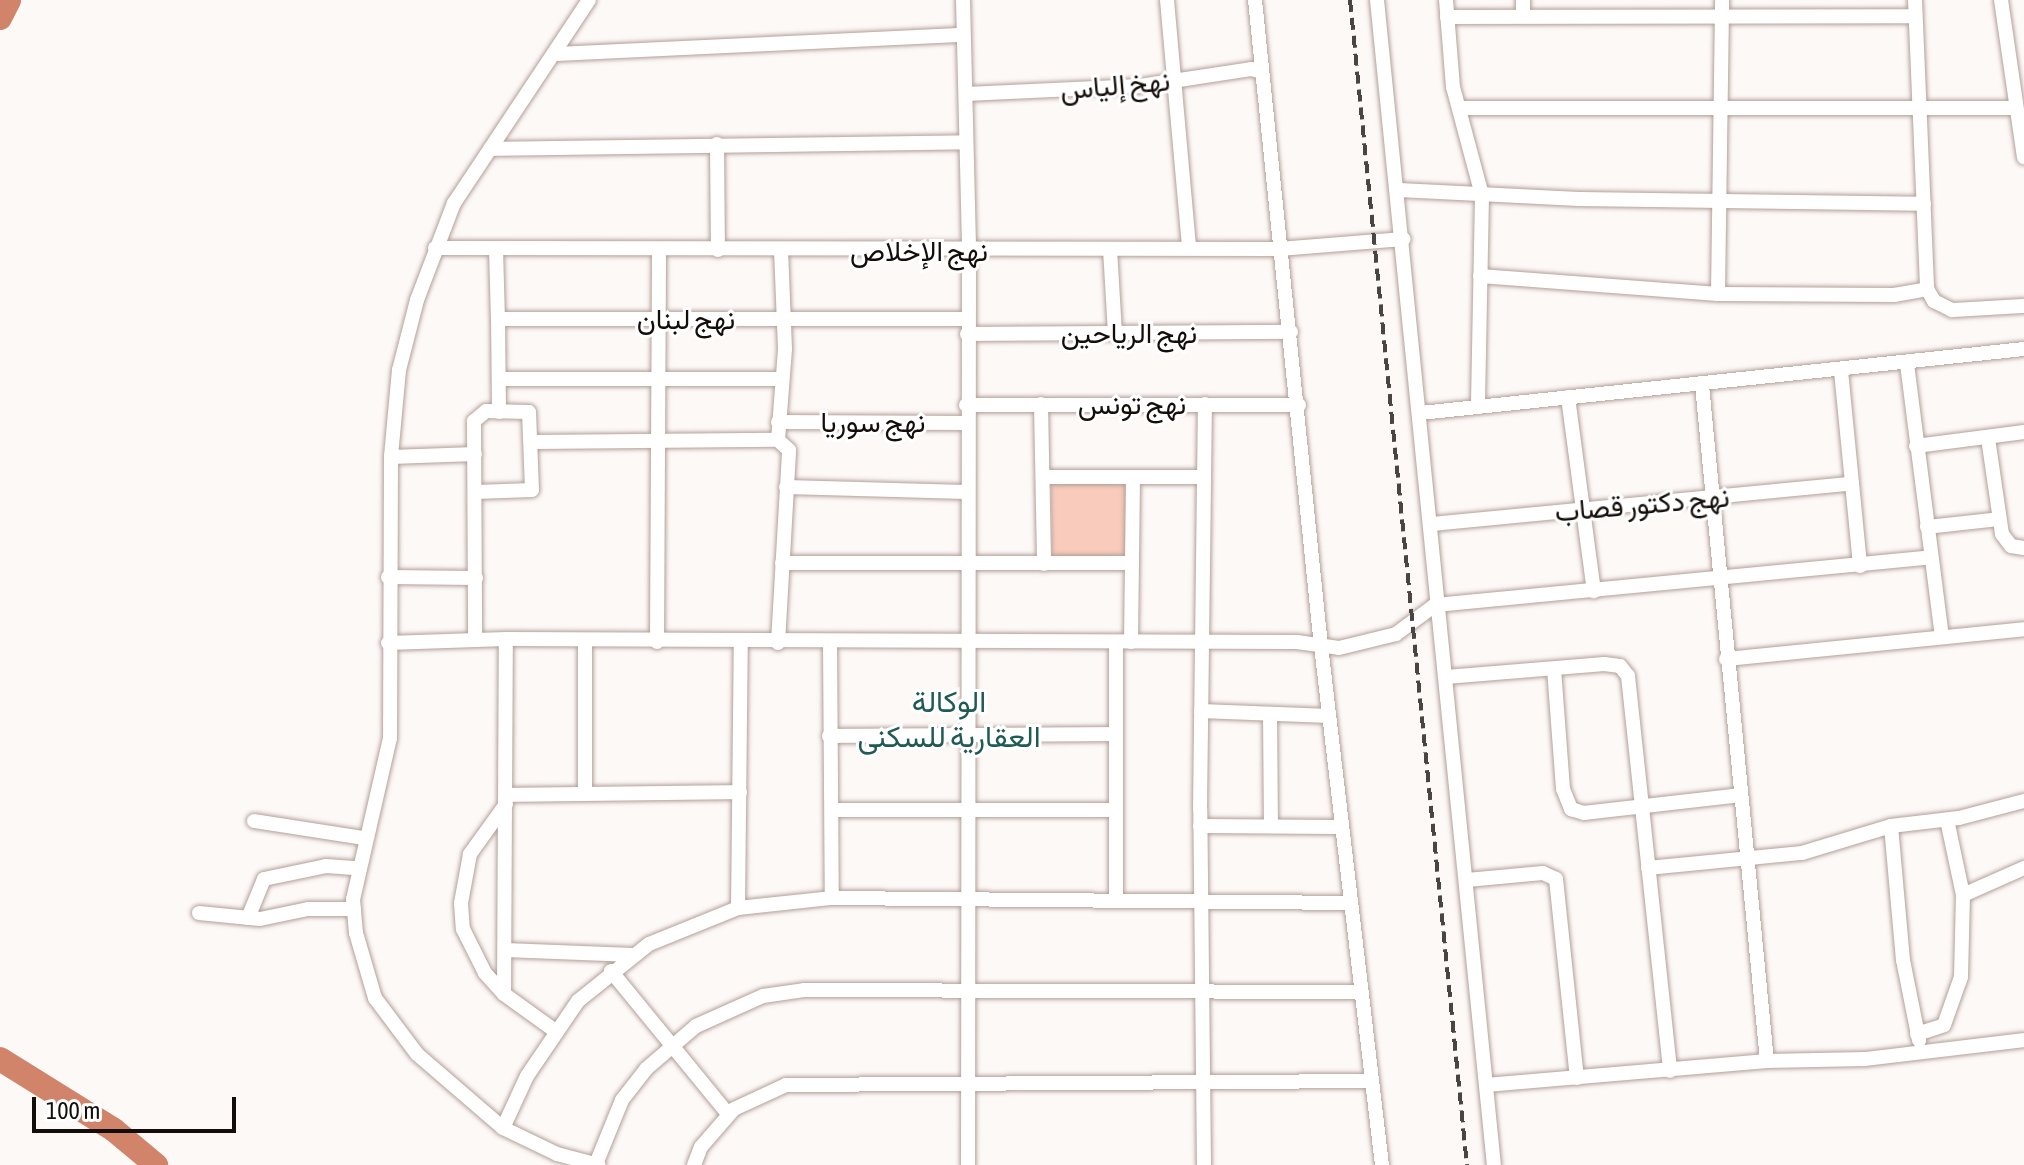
<!DOCTYPE html>
<meta charset="utf-8">
<style>
body{margin:0}
#map{position:relative;width:2024px;height:1165px;overflow:hidden;background:#fdf9f7;font-family:"Asap Condensed",Vazirmatn,sans-serif}
div>[style]{position:absolute}
.green>*{inset:0;background:#f8cbbc}
.river>*{height:24px;margin:-12px;padding:0 12px;transform-origin:12px;border-radius:12px;background:#d2846b}
.roads{filter:drop-shadow(0 0 2px #b39f98) drop-shadow(0 0 2px #b39f98)}
.street>*{height:14px;margin:-7px;padding:0 7px;transform-origin:7px;border-radius:7px;background:#fff}
.rail>*{height:4px;margin-top:-2px;transform-origin:0;background:repeating-linear-gradient(90deg,#4a4542 0 12px,transparent 0 18px)}
span{translate:-50% -50%;white-space:nowrap;text-align:center;line-height:1.15;-webkit-text-stroke:6px #fff;paint-order:stroke}
.street-label{font-size:28px;color:#140e0b}
.neighbourhood-label{font-size:30px;color:#205a55}
.scale{position:absolute;left:32px;top:1097px;width:204px;height:36px;box-sizing:border-box;border:4px solid #140e0b;border-top:0;padding-left:10px;font-size:24px;line-height:28px;white-space:nowrap;color:#140e0b;-webkit-text-stroke:6px #fff;paint-order:stroke}
</style>
<div id="map">
<div class="green">
<div style="clip-path:polygon(1051px 484px,1127px 484px,1126px 558px,1052px 557px)"></div>
</div>
<div class="river">
<div style="left:0;top:18px;width:20px;rotate:-63deg"></div>
<div style="left:0;top:1059px;width:134px;rotate:31.9deg"></div>
<div style="left:114px;top:1130px;width:55px;rotate:39.8deg"></div>
</div>
<div class="roads">
<div class="street">
<div style="left:589px;top:0;width:244px;rotate:123.6deg"></div>
<div style="left:454px;top:203px;width:104px;rotate:110.9deg"></div>
<div style="left:417px;top:300px;width:72px;rotate:104.4deg"></div>
<div style="left:399px;top:370px;width:87px;rotate:95.3deg"></div>
<div style="left:391px;top:457px;width:281px;rotate:90.2deg"></div>
<div style="left:390px;top:738px;width:165px;rotate:102.9deg"></div>
<div style="left:353px;top:899px;width:34px;rotate:85deg"></div>
<div style="left:356px;top:933px;width:68px;rotate:73.7deg"></div>
<div style="left:375px;top:998px;width:70px;rotate:53.1deg"></div>
<div style="left:417px;top:1054px;width:113px;rotate:40.7deg"></div>
<div style="left:503px;top:1128px;width:60px;rotate:25.7deg"></div>
<div style="left:557px;top:1154px;width:43px;rotate:14.7deg"></div>
<div style="left:963px;top:0;width:251px;rotate:88.6deg"></div>
<div style="left:969px;top:251px;width:914px;rotate:90.06deg"></div>
<div style="left:1167px;top:0;width:249px;rotate:84.9deg"></div>
<div style="left:1255px;top:0;width:649px;rotate:84.17deg"></div>
<div style="left:1321px;top:646px;width:523px;rotate:83.3deg"></div>
<div style="left:1377px;top:0;width:1171px;rotate:84.27deg"></div>
<div style="left:1446px;top:0;width:87px;rotate:85.4deg"></div>
<div style="left:1453px;top:87px;width:112px;rotate:75deg"></div>
<div style="left:1482px;top:195px;width:212px;rotate:91.1deg"></div>
<div style="left:1523px;top:0;width:16px;rotate:90deg"></div>
<div style="left:1915px;top:0;width:289px;rotate:87.6deg"></div>
<div style="left:1927px;top:289px;width:14px;rotate:60deg"></div>
<div style="left:1934px;top:301px;width:20px;rotate:27deg"></div>
<div style="left:1952px;top:310px;width:72px;rotate:-3.2deg"></div>
<div style="left:2001px;top:0;width:159px;rotate:81.7deg"></div>
<div style="left:1447px;top:17px;width:468px;rotate:-0.1deg"></div>
<div style="left:558px;top:54px;width:405px;rotate:-2.7deg"></div>
<div style="left:966px;top:94px;width:174px;rotate:-2.6deg"></div>
<div style="left:1140px;top:86px;width:112px;rotate:-8.7deg"></div>
<div style="left:1251px;top:69px;width:11px;rotate:15deg"></div>
<div style="left:1459px;top:108px;width:555px"></div>
<div style="left:717px;top:144px;width:106px;rotate:89.5deg"></div>
<div style="left:490px;top:149px;width:475px;rotate:-0.8deg"></div>
<div style="left:1399px;top:190px;width:180px;rotate:2.9deg"></div>
<div style="left:1579px;top:199px;width:345px;rotate:0.8deg"></div>
<div style="left:435px;top:248px;width:844px;rotate:0.07deg"></div>
<div style="left:1279px;top:249px;width:125px;rotate:-4.6deg"></div>
<div style="left:496px;top:249px;width:70px;rotate:88.4deg"></div>
<div style="left:1110px;top:249px;width:85px;rotate:86.6deg"></div>
<div style="left:1480px;top:276px;width:239px;rotate:4.3deg"></div>
<div style="left:1718px;top:294px;width:176px;rotate:0.3deg"></div>
<div style="left:1894px;top:295px;width:34px;rotate:-10deg"></div>
<div style="left:1718px;top:294px;width:294px;rotate:-89.2deg"></div>
<div style="left:967px;top:334px;width:324px;rotate:-0.4deg"></div>
<div style="left:1907px;top:364px;width:275px;rotate:82.7deg"></div>
<div style="left:1841px;top:371px;width:196px;rotate:84.4deg"></div>
<div style="left:499px;top:379px;width:283px"></div>
<div style="left:1702px;top:385px;width:679px;rotate:84.51deg"></div>
<div style="left:1568px;top:397px;width:196px;rotate:82.4deg"></div>
<div style="left:1041px;top:404px;width:160px;rotate:88.9deg"></div>
<div style="left:966px;top:405px;width:333px"></div>
<div style="left:499px;top:412px;width:93px;rotate:-90.6deg"></div>
<div style="left:498px;top:319px;width:469px"></div>
<div style="left:1421px;top:413px;width:606px;rotate:-6.06deg"></div>
<div style="left:778px;top:422px;width:190px;rotate:0.3deg"></div>
<div style="left:1988px;top:438px;width:97px;rotate:81.7deg"></div>
<div style="left:2002px;top:534px;width:15px;rotate:53deg"></div>
<div style="left:2011px;top:546px;width:13px;rotate:9deg"></div>
<div style="left:533px;top:442px;width:245px;rotate:-0.5deg"></div>
<div style="left:1916px;top:446px;width:109px;rotate:-7.4deg"></div>
<div style="left:391px;top:457px;width:84px;rotate:-2deg"></div>
<div style="left:1044px;top:477px;width:158px"></div>
<div style="left:786px;top:487px;width:180px;rotate:1.6deg"></div>
<div style="left:475px;top:492px;width:57px;rotate:-2deg"></div>
<div style="left:532px;top:490px;width:78px;rotate:-92.2deg"></div>
<div style="left:529px;top:412px;width:43px;rotate:-178.7deg"></div>
<div style="left:486px;top:411px;width:16px;rotate:140deg"></div>
<div style="left:474px;top:421px;width:219px;rotate:89.7deg"></div>
<div style="left:1432px;top:524px;width:421px;rotate:-5.5deg"></div>
<div style="left:1927px;top:527px;width:72px;rotate:-6.3deg"></div>
<div style="left:782px;top:563px;width:350px"></div>
<div style="left:388px;top:577px;width:88px;rotate:0.7deg"></div>
<div style="left:657px;top:642px;width:392px;rotate:-89.7deg"></div>
<div style="left:830px;top:642px;width:256px;rotate:89.6deg"></div>
<div style="left:1131px;top:642px;width:165px;rotate:-89.3deg"></div>
<div style="left:388px;top:643px;width:118px;rotate:-1.9deg"></div>
<div style="left:506px;top:639px;width:791px;rotate:0.22deg"></div>
<div style="left:1297px;top:642px;width:42px;rotate:8.1deg"></div>
<div style="left:1339px;top:648px;width:59px;rotate:-13.8deg"></div>
<div style="left:1396px;top:634px;width:49px;rotate:-36.6deg"></div>
<div style="left:1435px;top:605px;width:497px;rotate:-5.5deg"></div>
<div style="left:778px;top:643px;width:193px;rotate:-86.7deg"></div>
<div style="left:789px;top:450px;width:15px;rotate:-138deg"></div>
<div style="left:778px;top:440px;width:91px;rotate:-85.6deg"></div>
<div style="left:785px;top:349px;width:98px;rotate:-92.3deg"></div>
<div style="left:1726px;top:659px;width:300px;rotate:-5.7deg"></div>
<div style="left:1554px;top:669px;width:120px;rotate:85.7deg"></div>
<div style="left:1563px;top:789px;width:22px;rotate:68deg"></div>
<div style="left:1571px;top:809px;width:14px;rotate:17deg"></div>
<div style="left:1584px;top:813px;width:158px;rotate:-6.5deg"></div>
<div style="left:1446px;top:677px;width:159px;rotate:-4.7deg"></div>
<div style="left:1604px;top:664px;width:16px;rotate:7deg"></div>
<div style="left:1620px;top:666px;width:13px;rotate:51deg"></div>
<div style="left:1628px;top:676px;width:397px;rotate:83.9deg"></div>
<div style="left:1201px;top:711px;width:128px;rotate:2.2deg"></div>
<div style="left:1270px;top:714px;width:112px;rotate:89.5deg"></div>
<div style="left:829px;top:736px;width:286px;rotate:-0.4deg"></div>
<div style="left:585px;top:794px;width:153px;rotate:-90deg"></div>
<div style="left:507px;top:795px;width:233px;rotate:-0.7deg"></div>
<div style="left:506px;top:804px;width:62px;rotate:125.8deg"></div>
<div style="left:470px;top:854px;width:50px;rotate:100.4deg"></div>
<div style="left:461px;top:903px;width:26px;rotate:86deg"></div>
<div style="left:463px;top:929px;width:49px;rotate:63.4deg"></div>
<div style="left:485px;top:973px;width:28px;rotate:48deg"></div>
<div style="left:504px;top:994px;width:62px;rotate:35.8deg"></div>
<div style="left:832px;top:810px;width:284px"></div>
<div style="left:254px;top:821px;width:111px;rotate:8.8deg"></div>
<div style="left:1200px;top:826px;width:141px;rotate:0.4deg"></div>
<div style="left:1891px;top:826px;width:135px;rotate:84.9deg"></div>
<div style="left:1903px;top:960px;width:82px;rotate:78.7deg"></div>
<div style="left:1648px;top:868px;width:155px;rotate:-5.6deg"></div>
<div style="left:1802px;top:853px;width:93px;rotate:-16.9deg"></div>
<div style="left:1891px;top:826px;width:68px;rotate:-6.7deg"></div>
<div style="left:1959px;top:818px;width:67px;rotate:-14.7deg"></div>
<div style="left:1467px;top:880px;width:76px;rotate:-5.3deg"></div>
<div style="left:1543px;top:873px;width:14px;rotate:25deg"></div>
<div style="left:1556px;top:879px;width:200px;rotate:84deg"></div>
<div style="left:1963px;top:895px;width:67px;rotate:-23.9deg"></div>
<div style="left:1116px;top:900px;width:257px;rotate:-90deg"></div>
<div style="left:738px;top:908px;width:265px;rotate:-89.4deg"></div>
<div style="left:199px;top:913px;width:61px;rotate:5.6deg"></div>
<div style="left:260px;top:919px;width:49px;rotate:-11.8deg"></div>
<div style="left:308px;top:909px;width:46px"></div>
<div style="left:248px;top:918px;width:42px;rotate:-67.7deg"></div>
<div style="left:264px;top:879px;width:63px;rotate:-11.8deg"></div>
<div style="left:326px;top:866px;width:31px;rotate:4deg"></div>
<div style="left:505px;top:950px;width:128px;rotate:2.2deg"></div>
<div style="left:611px;top:971px;width:185px;rotate:50.7deg"></div>
<div style="left:504px;top:994px;width:355px;rotate:-89.7deg"></div>
<div style="left:1917px;top:1034px;width:28px;rotate:-18deg"></div>
<div style="left:1944px;top:1025px;width:51px;rotate:-70.5deg"></div>
<div style="left:1961px;top:977px;width:82px;rotate:-88.6deg"></div>
<div style="left:1963px;top:895px;width:77px;rotate:-102deg"></div>
<div style="left:1486px;top:1085px;width:282px;rotate:-4.9deg"></div>
<div style="left:1767px;top:1061px;width:98px;rotate:-1.2deg"></div>
<div style="left:1865px;top:1059px;width:160px;rotate:-6.8deg"></div>
<div style="left:503px;top:1128px;width:57px;rotate:-65.2deg"></div>
<div style="left:527px;top:1076px;width:91px;rotate:-55.8deg"></div>
<div style="left:578px;top:1001px;width:91px;rotate:-38.8deg"></div>
<div style="left:649px;top:944px;width:96px;rotate:-22deg"></div>
<div style="left:738px;top:908px;width:95px;rotate:-6.1deg"></div>
<div style="left:832px;top:898px;width:518px;rotate:0.55deg"></div>
<div style="left:596px;top:1164px;width:69px;rotate:-67.9deg"></div>
<div style="left:622px;top:1100px;width:39px;rotate:-52deg"></div>
<div style="left:646px;top:1069px;width:66px;rotate:-40.7deg"></div>
<div style="left:696px;top:1026px;width:73px;rotate:-24.1deg"></div>
<div style="left:763px;top:996px;width:41px;rotate:-8.3deg"></div>
<div style="left:804px;top:990px;width:555px;rotate:0.21deg"></div>
<div style="left:694px;top:1165px;width:19px;rotate:-69deg"></div>
<div style="left:701px;top:1147px;width:50px;rotate:-49deg"></div>
<div style="left:734px;top:1109px;width:57px;rotate:-24.8deg"></div>
<div style="left:786px;top:1085px;width:585px;rotate:-0.39deg"></div>
<div style="left:1204px;top:1165px;width:356px;rotate:-90.6deg"></div>
<div style="left:1200px;top:809px;width:405px;rotate:-89.3deg"></div>
</div>
</div>
<div class="rail">
<div style="left:1350px;top:0;width:1171px;rotate:84.27deg"></div>
</div>
<div class="street-label">
<span style="left:1115px;top:85px;rotate:-5deg">نهخ إلياس</span>
<span style="left:919px;top:251px">نهج الإخلاص</span>
<span style="left:686px;top:319px">نهج لبنان</span>
<span style="left:1129px;top:333px">نهج الرياحين</span>
<span style="left:1132px;top:404px">نهج تونس</span>
<span style="left:873px;top:422px">نهج سوريا</span>
<span style="left:1642px;top:504px;rotate:-5deg">نهج دكتور قصاب</span>
</div>
<div class="neighbourhood-label">
<span style="left:949px;top:718px">الوكالة<br>العقارية للسكنى</span>
</div>
<div class="scale">100 m</div>
</div>
